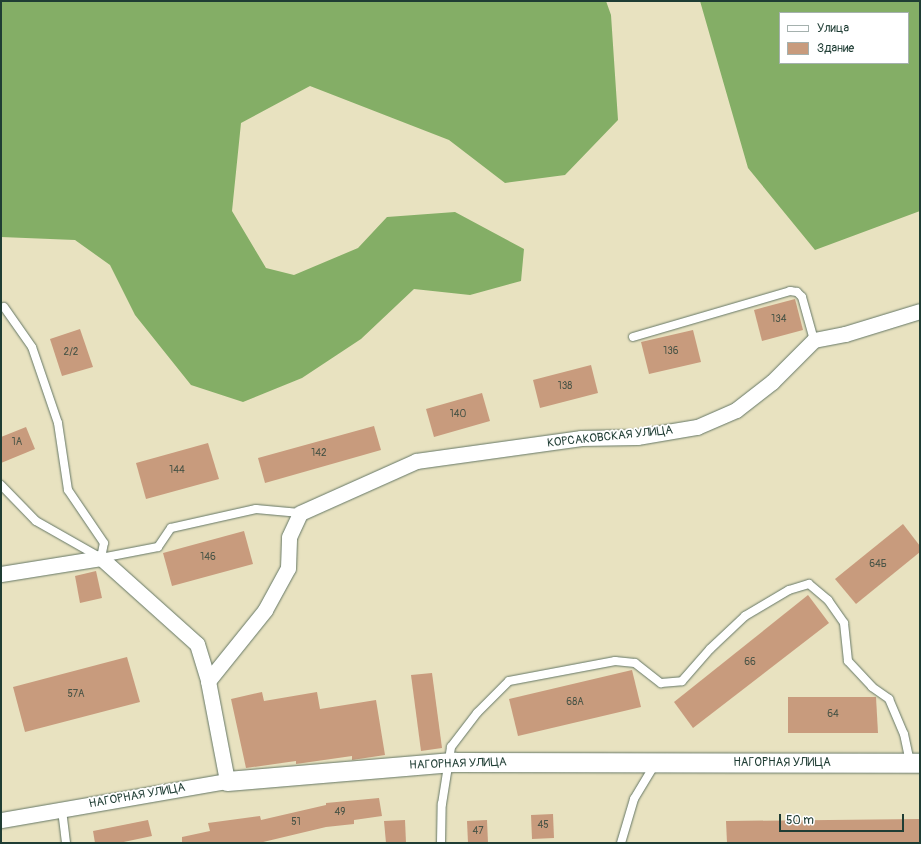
<!DOCTYPE html>
<meta charset="utf-8">
<style>
body{margin:0}
#map{position:relative;width:921px;height:844px;overflow:hidden;background:#e8e2c0;font-family:Pangolin,sans-serif}
div>[style]{position:absolute}
.forest>*{inset:0;background:#84ae66}
.building>*{inset:0;background:#c89b7d}
.roads{filter:drop-shadow(0 0 1px #657765) drop-shadow(0 0 1px #657765)}
.service>*{height:8px;margin:-4px;padding:0 4px;transform-origin:4px;border-radius:4px;background:#fff}
.minor>*{height:15px;margin:-7.5px;padding:0 7.5px;transform-origin:7.5px;border-radius:7.5px;background:#fff}
.tertiary>*{height:19px;margin:-9.5px;padding:0 9.5px;transform-origin:9.5px;border-radius:9.5px;background:#fff}
span{translate:-50% -50%;white-space:nowrap;text-align:center;line-height:1.15;-webkit-text-stroke:3.5px #fff;paint-order:stroke}
.number-label{font-size:10px;color:#495446}
.number-label span{-webkit-text-stroke-width:0}
.street-label{font-size:12px;color:#1f3d34}
.frame{position:absolute;inset:0;border:2px solid #1f3d34;pointer-events:none}
.legend{position:absolute;left:779px;top:12px;width:130px;height:52px;box-sizing:border-box;background:#fff;border:1px solid #a5b1ae;margin:0;padding:5px 7px;list-style:none;font-size:12px;color:#1f3d34}
.legend li{display:flex;align-items:center;gap:8px;height:20px}
.legend b{width:20px;border:1px solid #a5b1ae}
.scale{position:absolute;left:779px;top:814px;width:125px;height:18px;box-sizing:border-box;border:2px solid #1f3d34;border-top:0;padding-left:5px;font-size:12px;line-height:14px;white-space:nowrap;color:#1f3d34;-webkit-text-stroke:3px #fff;paint-order:stroke}
</style>
<div id="map">
<div class="forest">
<div style="clip-path:polygon(1px 1px,606px 1px,611px 15px,618px 120px,565px 175px,505px 183px,449px 140px,310px 86px,241px 123px,232px 211px,266px 268px,294px 275px,358px 248px,387px 217px,455px 212px,524px 249px,521px 281px,470px 295px,414px 289px,361px 339px,302px 378px,243px 402px,191px 385px,135px 315px,110px 265px,75px 240px,1px 237px)"></div>
<div style="clip-path:polygon(evenodd,700px 1px,920px 1px,920px 211px,815px 250px,748px 168px,700px 1px,780px 13px,908px 13px,908px 63px,780px 63px,780px 13px)"></div>
</div>
<div class="building">
<div style="clip-path:polygon(795px 299px,803px 330px,762px 341px,754px 310px)"></div>
<div style="clip-path:polygon(80px 329px,93px 367px,62px 376px,50px 339px)"></div>
<div style="clip-path:polygon(693px 330px,701px 362px,649px 374px,641px 342px)"></div>
<div style="clip-path:polygon(591px 365px,598px 393px,540px 408px,533px 380px)"></div>
<div style="clip-path:polygon(482px 393px,490px 421px,434px 437px,426px 409px)"></div>
<div style="clip-path:polygon(374px 426px,381px 450px,265px 483px,258px 458px)"></div>
<div style="clip-path:polygon(26px 427px,35px 449px,1px 463px,1px 437px)"></div>
<div style="clip-path:polygon(208px 443px,219px 479px,146px 499px,136px 463px)"></div>
<div style="clip-path:polygon(903px 524px,920px 546px,920px 552px,856px 604px,835px 579px)"></div>
<div style="clip-path:polygon(244px 531px,253px 564px,172px 586px,163px 553px)"></div>
<div style="clip-path:polygon(96px 571px,102px 598px,80px 603px,75px 576px)"></div>
<div style="clip-path:polygon(808px 595px,829px 623px,693px 728px,674px 702px)"></div>
<div style="clip-path:polygon(127px 657px,140px 702px,25px 732px,13px 687px)"></div>
<div style="clip-path:polygon(632px 670px,641px 707px,518px 736px,509px 699px)"></div>
<div style="clip-path:polygon(432px 673px,442px 748px,421px 751px,411px 675px)"></div>
<div style="clip-path:polygon(262px 692px,264px 701px,317px 692px,320px 709px,376px 700px,385px 755px,352px 760px,352px 756px,296px 764px,296px 761px,246px 768px,231px 699px)"></div>
<div style="clip-path:polygon(788px 697px,876px 697px,878px 733px,788px 733px)"></div>
<div style="clip-path:polygon(379px 798px,382px 816px,354px 820px,354px 824px,326px 827px,259px 843px,182px 843px,182px 837px,210px 831px,208px 823px,260px 816px,261px 820px,326px 805px,326px 803px)"></div>
<div style="clip-path:polygon(553px 814px,554px 838px,532px 839px,531px 815px)"></div>
<div style="clip-path:polygon(920px 819px,920px 843px,727px 843px,726px 821px)"></div>
<div style="clip-path:polygon(148px 820px,152px 836px,119px 843px,95px 843px,93px 831px)"></div>
<div style="clip-path:polygon(405px 820px,406px 843px,386px 843px,384px 821px)"></div>
<div style="clip-path:polygon(487px 820px,488px 843px,468px 843px,467px 821px)"></div>
</div>
<div class="roads">
<div class="service">
<div style="left:633px;top:337px;width:164px;rotate:-16.3deg"></div>
<div style="left:790px;top:291px;width:7px;rotate:8deg"></div>
<div style="left:797px;top:292px;width:7px;rotate:45deg"></div>
<div style="left:802px;top:297px;width:45px;rotate:74.4deg"></div>
<div style="left:1px;top:485px;width:50px;rotate:45.8deg"></div>
<div style="left:36px;top:521px;width:75px;rotate:29.6deg"></div>
<div style="left:101px;top:558px;width:15px;rotate:-79deg"></div>
<div style="left:104px;top:543px;width:64px;rotate:-124.2deg"></div>
<div style="left:68px;top:490px;width:68px;rotate:-98.5deg"></div>
<div style="left:58px;top:423px;width:80px;rotate:-108.9deg"></div>
<div style="left:32px;top:347px;width:49px;rotate:-125deg"></div>
<div style="left:101px;top:558px;width:58px;rotate:-10.9deg"></div>
<div style="left:158px;top:547px;width:23px;rotate:-56deg"></div>
<div style="left:171px;top:528px;width:87px;rotate:-12.6deg"></div>
<div style="left:256px;top:509px;width:44px;rotate:5.2deg"></div>
<div style="left:62px;top:810px;width:33px;rotate:83deg"></div>
<div style="left:441px;top:843px;width:39px;rotate:-89deg"></div>
<div style="left:442px;top:804px;width:58px;rotate:-81deg"></div>
<div style="left:451px;top:747px;width:43px;rotate:-52.6deg"></div>
<div style="left:477px;top:713px;width:45px;rotate:-45deg"></div>
<div style="left:509px;top:681px;width:108px;rotate:-10.7deg"></div>
<div style="left:615px;top:661px;width:20px;rotate:6deg"></div>
<div style="left:635px;top:663px;width:33px;rotate:38deg"></div>
<div style="left:661px;top:683px;width:21px;rotate:-5deg"></div>
<div style="left:682px;top:681px;width:43px;rotate:-48.8deg"></div>
<div style="left:710px;top:649px;width:48px;rotate:-43.3deg"></div>
<div style="left:745px;top:616px;width:51px;rotate:-30.6deg"></div>
<div style="left:789px;top:590px;width:21px;rotate:-17deg"></div>
<div style="left:809px;top:584px;width:25px;rotate:40deg"></div>
<div style="left:828px;top:600px;width:28px;rotate:55deg"></div>
<div style="left:844px;top:623px;width:38px;rotate:84deg"></div>
<div style="left:848px;top:661px;width:35px;rotate:47deg"></div>
<div style="left:872px;top:687px;width:21px;rotate:35deg"></div>
<div style="left:889px;top:699px;width:38px;rotate:67deg"></div>
<div style="left:904px;top:734px;width:30px;rotate:78deg"></div>
<div style="left:621px;top:843px;width:46px;rotate:-73.5deg"></div>
<div style="left:634px;top:799px;width:41px;rotate:-59deg"></div>
</div>
<div class="minor">
<div style="left:1px;top:574px;width:101px;rotate:-9.1deg"></div>
<div style="left:101px;top:558px;width:129px;rotate:41.9deg"></div>
<div style="left:197px;top:644px;width:39px;rotate:73deg"></div>
<div style="left:208px;top:681px;width:102px;rotate:79.2deg"></div>
<div style="left:227px;top:781px;width:229px;rotate:170.2deg"></div>
<div style="left:208px;top:681px;width:91px;rotate:-51.2deg"></div>
<div style="left:265px;top:610px;width:48px;rotate:-61.3deg"></div>
<div style="left:288px;top:568px;width:31px;rotate:-88deg"></div>
<div style="left:289px;top:537px;width:26px;rotate:-65deg"></div>
<div style="left:300px;top:513px;width:127px;rotate:-24.1deg"></div>
<div style="left:416px;top:461px;width:167px;rotate:-7.9deg"></div>
<div style="left:581px;top:438px;width:56px;rotate:-1deg"></div>
<div style="left:637px;top:437px;width:61px;rotate:-9.5deg"></div>
<div style="left:697px;top:427px;width:43px;rotate:-23.6deg"></div>
<div style="left:736px;top:410px;width:46px;rotate:-37.9deg"></div>
<div style="left:772px;top:382px;width:59px;rotate:-45deg"></div>
<div style="left:814px;top:340px;width:32px;rotate:-11deg"></div>
<div style="left:845px;top:334px;width:78px;rotate:-17deg"></div>
</div>
<div class="tertiary">
<div style="left:227px;top:781px;width:229px;rotate:-4.8deg"></div>
<div style="left:455px;top:762px;width:465px;rotate:0.1deg"></div>
</div>
</div>
<div class="number-label">
<span style="left:779px;top:320px">134</span>
<span style="left:671px;top:352px">136</span>
<span style="left:71px;top:353px">2/2</span>
<span style="left:565px;top:387px">138</span>
<span style="left:458px;top:415px">140</span>
<span style="left:17px;top:443px">1А</span>
<span style="left:319px;top:454px">142</span>
<span style="left:177px;top:471px">144</span>
<span style="left:208px;top:558px">146</span>
<span style="left:878px;top:565px">64Б</span>
<span style="left:750px;top:663px">66</span>
<span style="left:76px;top:695px">57А</span>
<span style="left:575px;top:703px">68А</span>
<span style="left:833px;top:715px">64</span>
<span style="left:340px;top:813px">49</span>
<span style="left:296px;top:823px">51</span>
<span style="left:543px;top:826px">45</span>
<span style="left:478px;top:832px">47</span>
</div>
<div class="street-label">
<span style="left:610px;top:437px;rotate:-6deg">КОРСАКОВСКАЯ УЛИЦА</span>
<span style="left:782px;top:763px">НАГОРНАЯ УЛИЦА</span>
<span style="left:458px;top:764px;rotate:-2deg">НАГОРНАЯ УЛИЦА</span>
<span style="left:137px;top:796px;rotate:-10deg">НАГОРНАЯ УЛИЦА</span>
</div>
<div class="frame"></div>
<ul class="legend">
<li><b style="height:5px;background:#fff"></b>Улица</li>
<li><b style="height:11px;background:#c89b7d"></b>Здание</li>
</ul>
<div class="scale">50 m</div>
</div>
